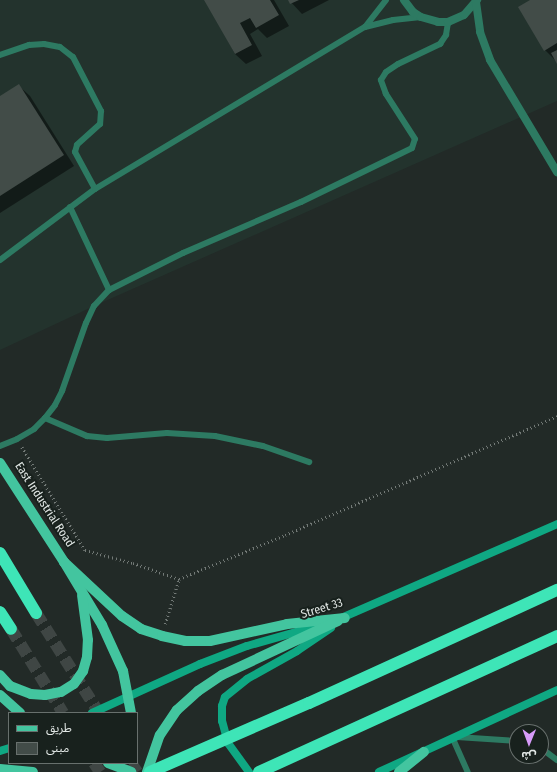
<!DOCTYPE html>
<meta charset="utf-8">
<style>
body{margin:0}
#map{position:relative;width:557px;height:772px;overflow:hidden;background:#222a27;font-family:"Fira Sans Condensed","Noto Sans Arabic",sans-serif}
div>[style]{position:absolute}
.built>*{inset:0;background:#23332d}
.shadow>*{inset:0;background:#0007}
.building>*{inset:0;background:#424c48}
.highway-tunnel>*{height:12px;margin-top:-6px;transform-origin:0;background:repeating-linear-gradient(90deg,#3f4644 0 12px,transparent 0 18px)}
.path>*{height:2.5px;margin-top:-1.25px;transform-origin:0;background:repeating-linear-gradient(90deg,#737a77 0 1px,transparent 0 4px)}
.lane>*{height:6px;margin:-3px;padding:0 3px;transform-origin:3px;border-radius:3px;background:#2d7a62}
.street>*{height:8px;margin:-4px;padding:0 4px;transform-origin:4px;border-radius:4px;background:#2d7a62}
.secondary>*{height:8px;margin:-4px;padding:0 4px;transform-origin:4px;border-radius:4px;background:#0fa883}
.primary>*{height:10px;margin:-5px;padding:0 5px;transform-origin:5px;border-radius:5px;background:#43c59f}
.highway>*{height:12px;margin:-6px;padding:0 6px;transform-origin:6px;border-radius:6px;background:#3ee5b7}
span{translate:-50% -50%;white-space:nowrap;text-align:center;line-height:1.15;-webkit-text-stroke:4px #18211d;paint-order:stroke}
.street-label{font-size:12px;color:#e1e7e5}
.legend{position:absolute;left:8px;top:712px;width:130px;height:52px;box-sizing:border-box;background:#18211d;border:1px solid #68706d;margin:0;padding:5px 7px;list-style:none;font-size:12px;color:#e1e7e5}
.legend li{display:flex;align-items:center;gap:8px;height:20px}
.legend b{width:20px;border:1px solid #68706d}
.north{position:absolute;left:509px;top:724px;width:40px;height:40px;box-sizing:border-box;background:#18211d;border:1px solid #68706d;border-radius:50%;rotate:181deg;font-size:11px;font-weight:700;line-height:16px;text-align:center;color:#e1e7e5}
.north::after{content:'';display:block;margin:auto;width:14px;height:18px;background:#d79bf9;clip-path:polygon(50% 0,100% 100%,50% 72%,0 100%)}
</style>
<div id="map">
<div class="built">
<div style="clip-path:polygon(0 0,557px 0,557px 101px,94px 306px,0 350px)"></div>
</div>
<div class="shadow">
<div style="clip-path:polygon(206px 0,274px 0,289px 26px,267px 38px,258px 29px,250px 34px,262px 56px,246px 64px,235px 54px)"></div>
<div style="clip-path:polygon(289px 0,329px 0,302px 14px)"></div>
<div style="clip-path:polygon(531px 0,557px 0,557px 62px,545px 50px)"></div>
<div style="clip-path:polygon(19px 86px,30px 96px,74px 166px,0 213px,0 98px)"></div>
</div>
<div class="building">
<div style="clip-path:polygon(204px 0,270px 0,279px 15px,256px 28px,250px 18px,240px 23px,252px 45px,235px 54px)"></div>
<div style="clip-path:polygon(288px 0,299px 0,290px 4px)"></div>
<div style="clip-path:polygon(530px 0,557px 0,557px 43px,544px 51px,518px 7px)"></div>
<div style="clip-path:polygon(557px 50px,557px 64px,551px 53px)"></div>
<div style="clip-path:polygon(19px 84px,64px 155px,0 196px,0 96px)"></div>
</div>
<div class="highway-tunnel">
<div style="left:36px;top:613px;width:118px;rotate:57.8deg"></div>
<div style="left:11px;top:629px;width:99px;rotate:58.2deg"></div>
<div style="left:94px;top:763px;width:11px;rotate:56deg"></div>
<div style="left:131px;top:763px;width:11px;rotate:56deg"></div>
</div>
<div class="path">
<div style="left:22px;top:447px;width:121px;rotate:58.5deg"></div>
<div style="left:85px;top:550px;width:50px;rotate:15.2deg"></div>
<div style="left:133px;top:563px;width:49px;rotate:19.2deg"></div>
<div style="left:179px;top:579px;width:115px;rotate:-22.5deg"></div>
<div style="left:285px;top:535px;width:297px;rotate:-23.6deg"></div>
<div style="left:165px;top:624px;width:47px;rotate:-72.7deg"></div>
</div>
<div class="lane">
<div style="left:365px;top:27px;width:34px;rotate:-52deg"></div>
<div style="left:0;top:55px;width:31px;rotate:-19deg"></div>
<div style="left:29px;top:45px;width:15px;rotate:-4deg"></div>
<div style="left:44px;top:44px;width:16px;rotate:11deg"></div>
<div style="left:60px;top:47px;width:16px;rotate:38deg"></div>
<div style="left:73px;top:57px;width:61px;rotate:62.6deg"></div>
<div style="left:101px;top:111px;width:13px;rotate:94deg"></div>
<div style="left:100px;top:124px;width:31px;rotate:138deg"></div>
<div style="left:77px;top:145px;width:7px;rotate:106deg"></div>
<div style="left:75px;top:152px;width:42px;rotate:61.6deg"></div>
<div style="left:70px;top:207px;width:92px;rotate:64.8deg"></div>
<div style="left:0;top:260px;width:119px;rotate:-36.8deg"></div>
<div style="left:95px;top:189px;width:315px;rotate:-31deg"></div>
<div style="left:365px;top:27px;width:29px;rotate:-14deg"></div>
<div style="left:393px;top:20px;width:28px;rotate:-6deg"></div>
<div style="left:45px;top:418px;width:46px;rotate:23.2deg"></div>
<div style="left:87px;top:436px;width:20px;rotate:6deg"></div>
<div style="left:107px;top:438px;width:60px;rotate:-4.8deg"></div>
<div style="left:167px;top:433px;width:48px;rotate:3.6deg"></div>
<div style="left:215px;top:436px;width:49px;rotate:11.8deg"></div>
<div style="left:263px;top:446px;width:49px;rotate:19.2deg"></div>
<div style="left:0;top:446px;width:18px;rotate:-22deg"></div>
<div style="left:17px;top:439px;width:20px;rotate:-30deg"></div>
<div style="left:34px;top:429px;width:16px;rotate:-45deg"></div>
<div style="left:45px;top:418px;width:16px;rotate:-52deg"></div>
<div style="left:55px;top:405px;width:16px;rotate:-63deg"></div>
<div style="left:62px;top:391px;width:72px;rotate:-70.6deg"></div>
<div style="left:86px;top:323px;width:19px;rotate:-65deg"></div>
<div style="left:94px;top:306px;width:22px;rotate:-47deg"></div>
<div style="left:109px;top:290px;width:83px;rotate:-26.6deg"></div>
<div style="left:183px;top:253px;width:129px;rotate:-23.4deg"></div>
<div style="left:301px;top:202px;width:123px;rotate:-25.9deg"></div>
<div style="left:412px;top:148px;width:9px;rotate:-72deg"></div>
<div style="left:415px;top:139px;width:54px;rotate:-122.8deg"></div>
<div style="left:386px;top:94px;width:15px;rotate:-110deg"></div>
<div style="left:381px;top:80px;width:9px;rotate:-58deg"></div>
<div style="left:386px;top:72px;width:14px;rotate:-34deg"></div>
<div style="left:398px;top:64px;width:47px;rotate:-25.5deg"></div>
<div style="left:440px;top:44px;width:11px;rotate:-56deg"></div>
<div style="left:446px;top:35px;width:13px;rotate:-81deg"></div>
<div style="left:457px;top:737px;width:60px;rotate:3.8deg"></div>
<div style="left:453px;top:739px;width:36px;rotate:66deg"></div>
<div style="left:541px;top:748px;width:20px;rotate:37deg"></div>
</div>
<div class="street">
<div style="left:404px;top:0;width:15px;rotate:53deg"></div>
<div style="left:413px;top:12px;width:9px;rotate:32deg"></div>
<div style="left:421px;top:17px;width:18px;rotate:16deg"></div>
<div style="left:438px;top:22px;width:10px"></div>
<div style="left:448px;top:22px;width:17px;rotate:-24deg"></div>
<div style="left:464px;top:15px;width:20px;rotate:-49deg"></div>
<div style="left:476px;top:2px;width:30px;rotate:82deg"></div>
<div style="left:480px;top:32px;width:30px;rotate:70deg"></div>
<div style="left:490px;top:60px;width:131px;rotate:59.1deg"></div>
</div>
<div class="secondary">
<div style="left:339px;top:619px;width:238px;rotate:-23.5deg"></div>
<div style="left:92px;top:713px;width:119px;rotate:-24.4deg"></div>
<div style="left:200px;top:664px;width:50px;rotate:-21deg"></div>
<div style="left:247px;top:646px;width:80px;rotate:-15.9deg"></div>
<div style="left:0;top:751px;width:9px;rotate:-18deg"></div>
<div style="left:249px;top:772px;width:36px;rotate:-126deg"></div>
<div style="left:228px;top:743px;width:23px;rotate:-105deg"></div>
<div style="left:222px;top:721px;width:15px;rotate:-90deg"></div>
<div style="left:222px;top:706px;width:9px;rotate:-72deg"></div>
<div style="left:225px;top:697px;width:28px;rotate:-39deg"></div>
<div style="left:247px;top:679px;width:57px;rotate:-29.2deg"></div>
<div style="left:297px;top:651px;width:41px;rotate:-34.1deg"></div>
<div style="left:379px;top:772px;width:196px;rotate:-24.7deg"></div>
</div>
<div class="primary">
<div style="left:0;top:463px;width:118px;rotate:57.1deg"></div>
<div style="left:64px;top:562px;width:74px;rotate:58.9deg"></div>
<div style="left:102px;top:625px;width:51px;rotate:65.5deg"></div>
<div style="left:123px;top:671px;width:43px;rotate:79.2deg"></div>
<div style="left:64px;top:562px;width:79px;rotate:43deg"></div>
<div style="left:122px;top:616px;width:23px;rotate:34deg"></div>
<div style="left:141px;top:629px;width:22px;rotate:18deg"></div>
<div style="left:162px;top:636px;width:24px;rotate:12deg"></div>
<div style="left:185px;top:641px;width:25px"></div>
<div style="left:210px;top:641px;width:79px;rotate:-12.4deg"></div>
<div style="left:287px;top:624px;width:58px;rotate:-5.9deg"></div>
<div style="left:0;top:675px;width:15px;rotate:48deg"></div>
<div style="left:10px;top:686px;width:22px;rotate:21deg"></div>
<div style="left:31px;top:694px;width:14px;rotate:4deg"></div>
<div style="left:45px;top:695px;width:16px;rotate:-11deg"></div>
<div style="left:61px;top:692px;width:15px;rotate:-32deg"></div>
<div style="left:74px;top:684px;width:16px;rotate:-55deg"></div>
<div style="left:83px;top:671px;width:15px;rotate:-74deg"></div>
<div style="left:87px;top:657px;width:17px;rotate:-87deg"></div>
<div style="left:88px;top:640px;width:45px;rotate:-97.6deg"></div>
<div style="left:0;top:695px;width:27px;rotate:42deg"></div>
<div style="left:108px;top:763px;width:25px;rotate:21deg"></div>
<div style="left:0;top:769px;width:33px;rotate:5deg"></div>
<div style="left:147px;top:772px;width:39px;rotate:-71deg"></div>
<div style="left:160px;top:735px;width:30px;rotate:-56deg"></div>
<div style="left:177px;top:710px;width:28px;rotate:-42deg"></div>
<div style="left:198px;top:691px;width:29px;rotate:-34deg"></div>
<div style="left:222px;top:675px;width:128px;rotate:-25deg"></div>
<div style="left:399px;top:772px;width:32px;rotate:-39deg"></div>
</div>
<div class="highway">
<div style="left:0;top:553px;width:70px;rotate:59deg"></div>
<div style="left:0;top:612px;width:20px;rotate:57deg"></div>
<div style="left:150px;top:772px;width:173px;rotate:-23.5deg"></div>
<div style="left:309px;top:703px;width:273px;rotate:-24.5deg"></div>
<div style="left:259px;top:772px;width:328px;rotate:-24.5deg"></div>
</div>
<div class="street-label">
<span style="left:44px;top:505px;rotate:57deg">East Industrial Road</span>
<span style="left:322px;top:609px;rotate:-17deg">Street 33</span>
</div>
<ul class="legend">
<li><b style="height:5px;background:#43c59f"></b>طريق</li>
<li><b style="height:11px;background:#424c48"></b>مبنى</li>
</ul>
<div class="north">ش</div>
</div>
